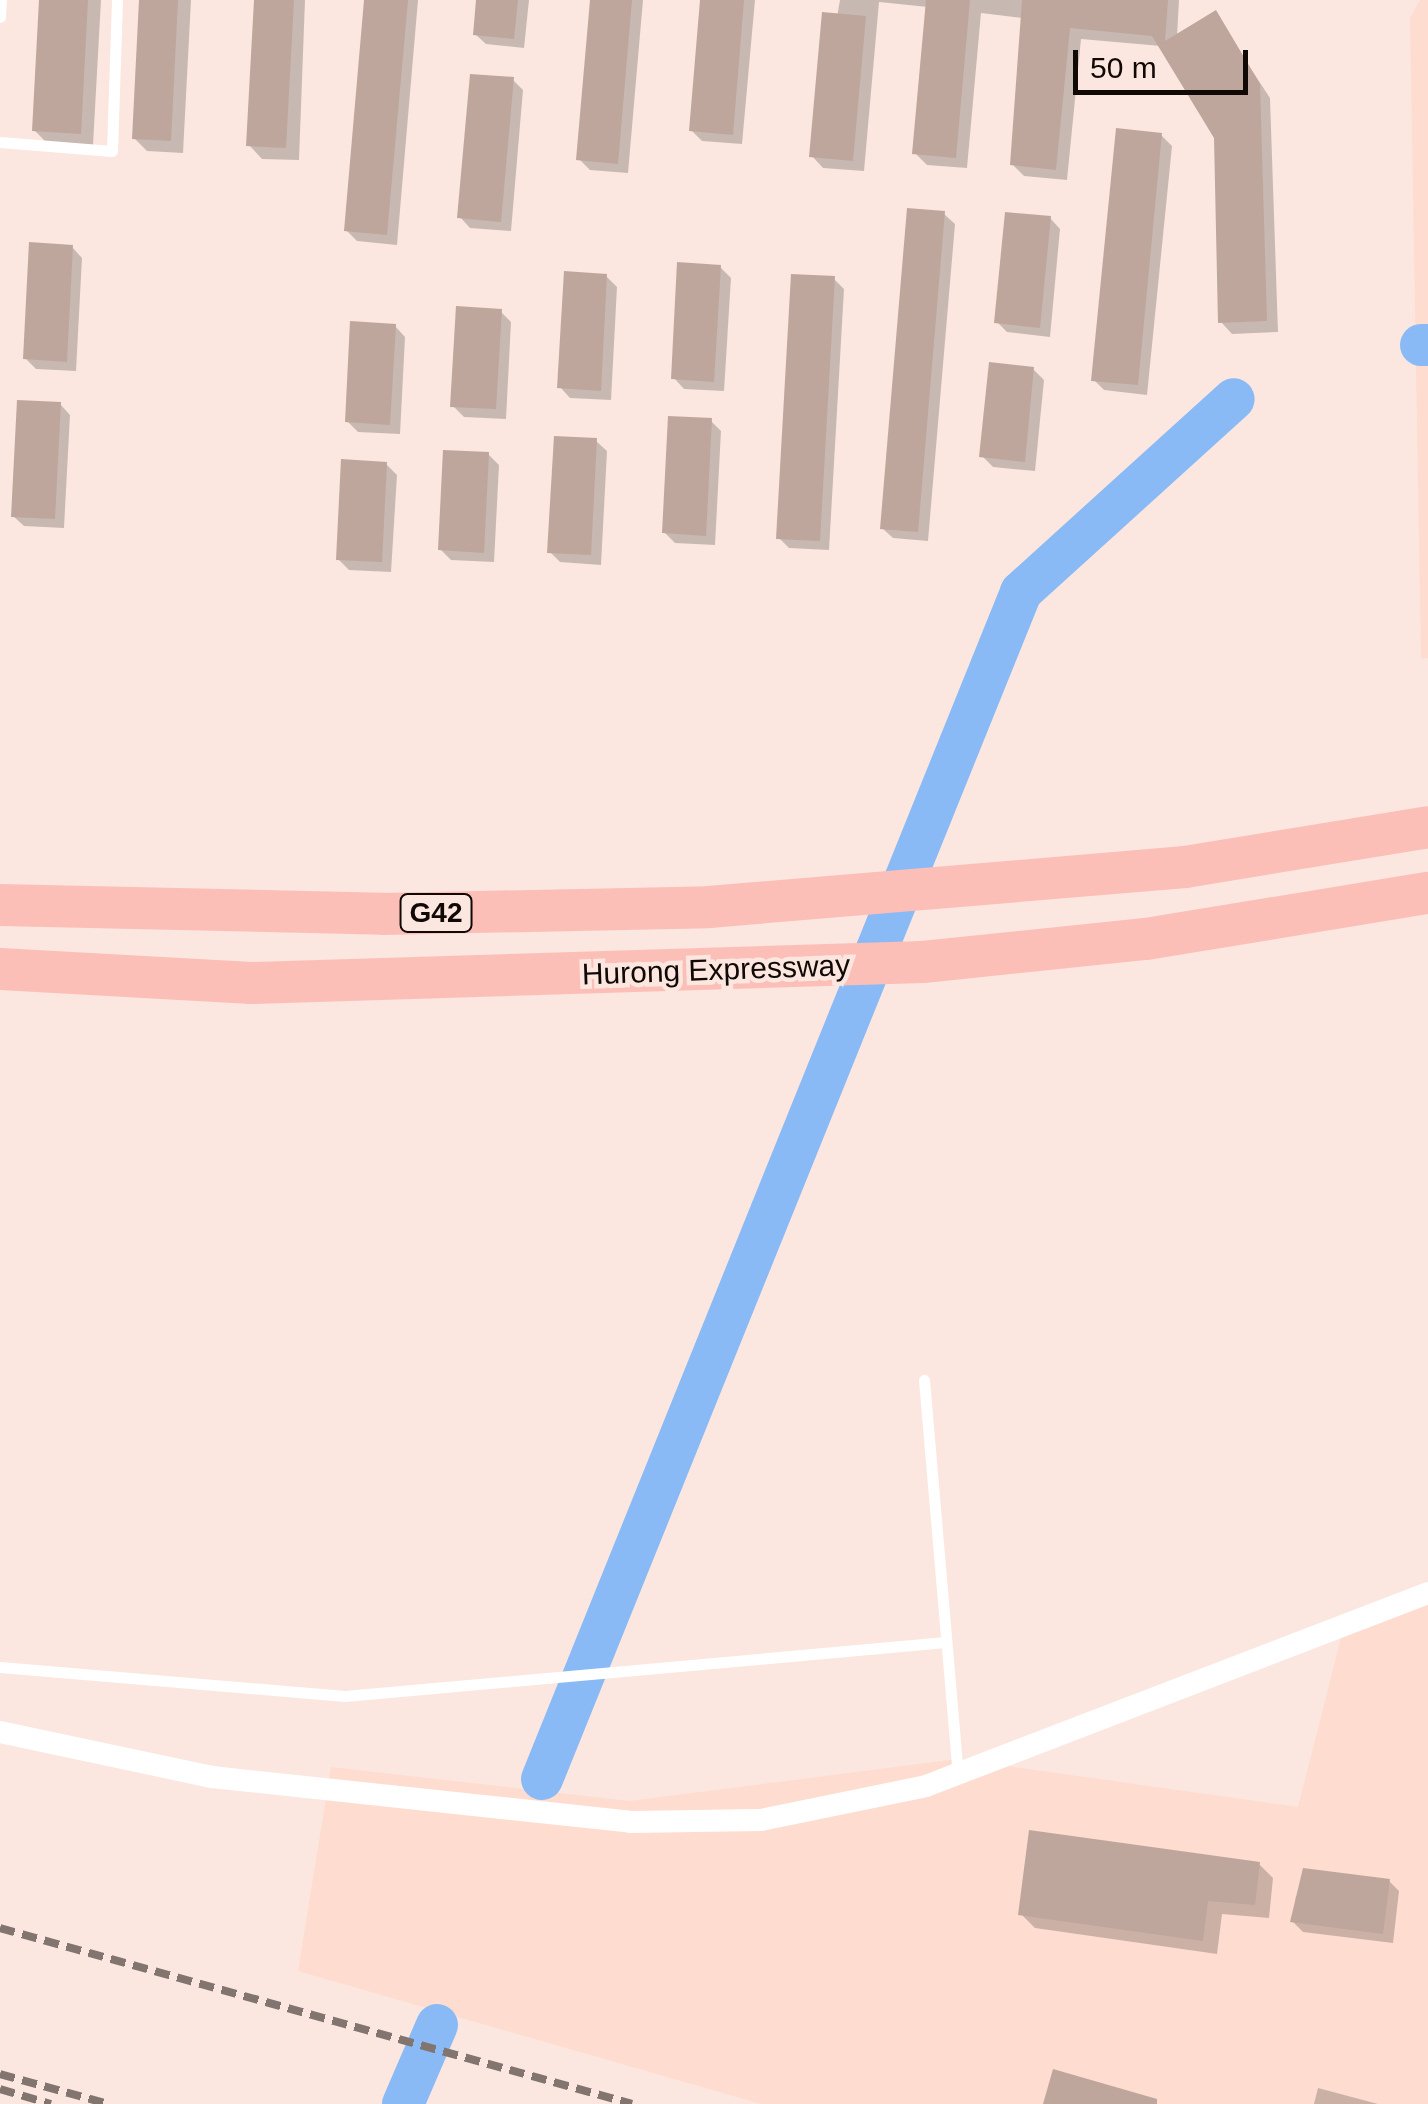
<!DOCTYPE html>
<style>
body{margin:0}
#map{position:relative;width:1428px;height:2104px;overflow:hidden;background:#fbe7df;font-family:Helvetica,sans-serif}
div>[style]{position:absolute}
.built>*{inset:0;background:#feddd0}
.shadow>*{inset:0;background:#0003}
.river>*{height:42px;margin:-21px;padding:0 21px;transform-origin:21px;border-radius:21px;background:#89baf6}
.building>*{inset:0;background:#bea69c}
.service>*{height:11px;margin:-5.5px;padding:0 5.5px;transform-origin:5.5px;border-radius:5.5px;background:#fff}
.minor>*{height:22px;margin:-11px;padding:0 11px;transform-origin:11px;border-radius:11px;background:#fff}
.motorway>*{height:42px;margin:-21px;padding:0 21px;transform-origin:21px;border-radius:21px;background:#fcbfb8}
.rail>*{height:8px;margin-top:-4px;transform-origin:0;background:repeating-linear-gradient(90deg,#82756f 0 15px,transparent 0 23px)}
span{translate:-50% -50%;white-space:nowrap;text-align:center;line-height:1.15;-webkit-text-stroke:9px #fbe7df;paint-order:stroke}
.shield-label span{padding:2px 8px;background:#fbe7df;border:2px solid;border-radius:8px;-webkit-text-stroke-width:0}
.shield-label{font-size:28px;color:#110906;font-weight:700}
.street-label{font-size:30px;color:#110906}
.scale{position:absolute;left:1073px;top:50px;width:175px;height:45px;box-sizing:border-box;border:5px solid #110906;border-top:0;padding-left:12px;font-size:30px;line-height:35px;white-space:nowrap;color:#110906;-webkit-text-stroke:8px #fbe7df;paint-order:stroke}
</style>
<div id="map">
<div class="built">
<div style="clip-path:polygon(1420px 0,1428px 0,1428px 658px,1421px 659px,1410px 18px)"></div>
<div style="clip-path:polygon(1428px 1588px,1428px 2104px,761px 2104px,298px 1971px,331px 1767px,630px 1801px,957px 1759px,1298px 1807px,1346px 1618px)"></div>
</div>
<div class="shadow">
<div style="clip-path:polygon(41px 0,101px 0,93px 145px,47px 143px,34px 130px)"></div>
<div style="clip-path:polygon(141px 0,191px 0,183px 153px,147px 151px,134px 138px)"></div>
<div style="clip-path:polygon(256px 0,305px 0,299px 160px,262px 159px,249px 145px)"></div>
<div style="clip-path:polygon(369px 0,418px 0,397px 245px,357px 241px,346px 230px)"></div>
<div style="clip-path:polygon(479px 0,529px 0,524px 48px,486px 44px,475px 34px)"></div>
<div style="clip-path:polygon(593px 0,643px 0,628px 173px,590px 170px,579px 159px)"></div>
<div style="clip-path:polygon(703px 0,755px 0,742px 144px,702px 141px,691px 130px)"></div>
<div style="clip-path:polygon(840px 0,1179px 0,1177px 37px,1215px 14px,1270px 98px,1278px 332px,1232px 334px,1221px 322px,1216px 137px,1161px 46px,1081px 39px,1067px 180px,1024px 176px,1012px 164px,1023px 18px,981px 13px,967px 168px,927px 165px,915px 153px,928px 7px,879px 2px,864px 171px,823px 168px,812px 156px)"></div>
<div style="clip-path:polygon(513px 80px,523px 90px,511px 231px,470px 228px,460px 217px)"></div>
<div style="clip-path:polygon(1161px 135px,1172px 146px,1147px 395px,1104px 390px,1094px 380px)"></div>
<div style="clip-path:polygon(944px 214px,955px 224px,928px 541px,893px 538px,882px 528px)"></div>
<div style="clip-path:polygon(1050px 218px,1060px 229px,1050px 337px,1007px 332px,997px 322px)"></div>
<div style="clip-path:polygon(72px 247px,82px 258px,76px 371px,36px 369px,25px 358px)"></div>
<div style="clip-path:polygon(720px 267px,731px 278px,724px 391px,684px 389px,674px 378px)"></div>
<div style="clip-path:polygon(606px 276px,617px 287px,611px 400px,570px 398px,560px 387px)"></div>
<div style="clip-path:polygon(834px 279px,844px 289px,829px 550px,789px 548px,779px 538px)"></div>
<div style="clip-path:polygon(500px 311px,511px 322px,506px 419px,464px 417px,453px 406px)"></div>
<div style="clip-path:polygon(395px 326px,405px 337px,400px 434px,358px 432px,347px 421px)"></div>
<div style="clip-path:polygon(1033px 369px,1044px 380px,1035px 471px,993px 467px,982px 456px)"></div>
<div style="clip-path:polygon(60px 404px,70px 415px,64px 528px,24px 526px,13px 516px)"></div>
<div style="clip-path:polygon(711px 421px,721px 431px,715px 545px,675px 543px,664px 532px)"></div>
<div style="clip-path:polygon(596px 441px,607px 451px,601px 565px,560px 562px,550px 552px)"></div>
<div style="clip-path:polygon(488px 454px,499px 465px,494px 562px,451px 560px,440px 549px)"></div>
<div style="clip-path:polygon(386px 464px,397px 475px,391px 572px,349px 570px,338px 559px)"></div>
<div style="clip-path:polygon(1259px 1864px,1273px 1878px,1269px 1918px,1222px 1914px,1217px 1954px,1035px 1928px,1021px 1914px)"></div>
<div style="clip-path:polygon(1389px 1881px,1399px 1891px,1393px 1943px,1303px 1932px,1293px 1922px,1296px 1896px)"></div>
<div style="clip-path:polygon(1318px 2088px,1378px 2104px,1314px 2104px)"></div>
</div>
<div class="river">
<div style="left:1421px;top:345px;width:7px"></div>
<div style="left:542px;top:1779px;width:1280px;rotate:-68.02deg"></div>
<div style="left:1021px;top:592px;width:287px;rotate:-42.2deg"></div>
<div style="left:403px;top:2104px;width:86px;rotate:-66.7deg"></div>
</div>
<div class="building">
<div style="clip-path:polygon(39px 0,88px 0,81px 134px,32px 131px)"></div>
<div style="clip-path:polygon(139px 0,178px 0,171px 141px,132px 139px)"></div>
<div style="clip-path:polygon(254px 0,294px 0,286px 148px,246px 146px)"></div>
<div style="clip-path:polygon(364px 0,408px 0,387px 235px,344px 231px)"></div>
<div style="clip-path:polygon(476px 0,518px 0,514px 39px,473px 35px)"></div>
<div style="clip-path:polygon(590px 0,632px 0,618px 164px,576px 160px)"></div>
<div style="clip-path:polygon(700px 0,744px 0,733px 135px,689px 131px)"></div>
<div style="clip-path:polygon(926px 0,970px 0,956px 158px,912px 154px)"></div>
<div style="clip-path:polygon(1022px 0,1168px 0,1165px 41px,1216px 10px,1260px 84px,1267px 321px,1218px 323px,1214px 138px,1152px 36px,1070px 28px,1056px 170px,1010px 165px)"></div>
<div style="clip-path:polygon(822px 12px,866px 16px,853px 161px,809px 157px)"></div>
<div style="clip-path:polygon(470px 74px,514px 77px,501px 222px,457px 218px)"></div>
<div style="clip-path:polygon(1116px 128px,1162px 133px,1138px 385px,1091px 381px)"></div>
<div style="clip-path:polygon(907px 208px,945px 211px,918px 532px,880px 529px)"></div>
<div style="clip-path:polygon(1005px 212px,1051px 216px,1040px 328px,994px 323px)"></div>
<div style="clip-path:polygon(29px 242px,73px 245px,67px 362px,23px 359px)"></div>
<div style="clip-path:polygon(677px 262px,721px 265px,714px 382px,671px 379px)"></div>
<div style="clip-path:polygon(564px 271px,607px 274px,601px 391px,557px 388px)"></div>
<div style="clip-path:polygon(791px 274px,835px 276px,820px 541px,776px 539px)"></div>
<div style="clip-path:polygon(456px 306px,502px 309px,496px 409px,450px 407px)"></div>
<div style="clip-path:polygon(350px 321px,396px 324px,390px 425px,345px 422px)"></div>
<div style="clip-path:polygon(989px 362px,1034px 367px,1025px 462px,979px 457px)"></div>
<div style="clip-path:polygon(17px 400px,61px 402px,55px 519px,11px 517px)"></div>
<div style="clip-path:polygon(668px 416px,712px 418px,706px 536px,662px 533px)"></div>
<div style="clip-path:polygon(554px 436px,597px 438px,591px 555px,547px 553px)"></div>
<div style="clip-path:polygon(443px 450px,489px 452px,484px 553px,438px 550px)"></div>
<div style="clip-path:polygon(341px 459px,387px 462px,382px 562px,336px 560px)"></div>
<div style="clip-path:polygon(1029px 1830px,1260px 1862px,1255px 1905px,1208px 1901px,1203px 1941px,1018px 1915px)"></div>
<div style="clip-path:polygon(1303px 1868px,1390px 1879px,1383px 1934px,1290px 1922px)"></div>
<div style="clip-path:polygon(1053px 2069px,1157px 2099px,1157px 2104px,1043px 2104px)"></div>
</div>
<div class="service">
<div style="left:0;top:17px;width:17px;rotate:-87deg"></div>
<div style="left:0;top:142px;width:112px;rotate:4.6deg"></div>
<div style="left:112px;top:151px;width:151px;rotate:-88.1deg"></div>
<div style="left:924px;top:1380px;width:395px;rotate:85.1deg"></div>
<div style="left:0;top:1667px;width:346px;rotate:4.8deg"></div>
<div style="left:345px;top:1696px;width:603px;rotate:-5.13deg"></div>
</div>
<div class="minor">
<div style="left:0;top:1732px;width:217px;rotate:12deg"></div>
<div style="left:212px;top:1777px;width:420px;rotate:6.1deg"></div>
<div style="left:630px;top:1822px;width:131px;rotate:-0.9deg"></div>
<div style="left:761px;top:1820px;width:168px;rotate:-11.6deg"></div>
<div style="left:926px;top:1786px;width:538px;rotate:-21.03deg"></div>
</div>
<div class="motorway">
<div style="left:0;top:905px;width:383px;rotate:1.3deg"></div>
<div style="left:383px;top:914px;width:326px;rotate:-1.2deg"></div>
<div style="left:709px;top:907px;width:478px;rotate:-4.8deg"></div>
<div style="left:1185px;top:867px;width:246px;rotate:-9.3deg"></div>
<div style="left:0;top:969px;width:252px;rotate:3.2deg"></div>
<div style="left:252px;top:983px;width:671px;rotate:-1.79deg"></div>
<div style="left:923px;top:962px;width:224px;rotate:-5.9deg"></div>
<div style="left:1146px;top:939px;width:286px;rotate:-9.3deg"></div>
</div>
<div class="rail">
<div style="left:0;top:1928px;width:656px;rotate:15.56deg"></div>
<div style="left:0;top:2074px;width:112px;rotate:15.5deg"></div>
<div style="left:0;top:2089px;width:53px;rotate:16.4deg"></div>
</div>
<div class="shield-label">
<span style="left:436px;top:913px">G42</span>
</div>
<div class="street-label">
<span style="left:716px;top:970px;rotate:-2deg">Hurong Expressway</span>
</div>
<div class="scale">50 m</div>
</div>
